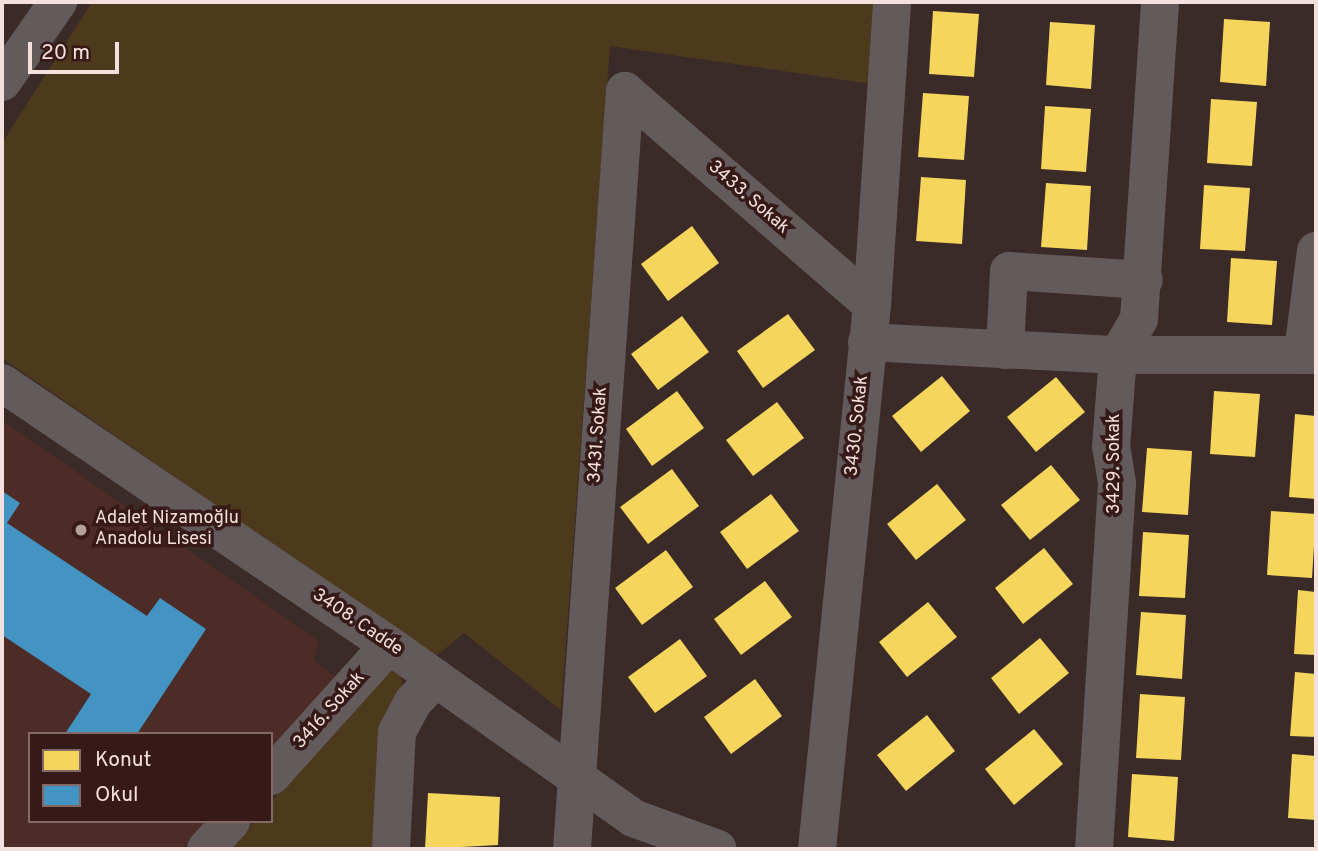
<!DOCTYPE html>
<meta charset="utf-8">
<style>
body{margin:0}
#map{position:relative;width:1318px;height:851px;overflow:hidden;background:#3a2a28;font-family:Overpass,sans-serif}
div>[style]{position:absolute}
.built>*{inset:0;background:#4d2b26}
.green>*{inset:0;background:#4d3a1c}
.homes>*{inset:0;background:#f6d55c}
.schools>*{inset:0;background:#4393c3}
.minor>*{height:38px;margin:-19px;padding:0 19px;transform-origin:19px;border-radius:19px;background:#625a5b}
.dots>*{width:19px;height:19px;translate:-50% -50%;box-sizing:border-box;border:4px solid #371a17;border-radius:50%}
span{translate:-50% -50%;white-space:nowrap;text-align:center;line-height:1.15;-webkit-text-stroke:7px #371a17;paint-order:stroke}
.street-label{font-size:18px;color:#f4e0dc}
.poi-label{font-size:18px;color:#f4e0dc}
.left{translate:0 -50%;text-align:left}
.frame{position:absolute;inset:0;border:4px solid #f4e0dc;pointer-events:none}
.legend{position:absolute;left:28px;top:732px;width:245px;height:91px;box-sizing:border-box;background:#371a17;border:2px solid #836966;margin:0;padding:9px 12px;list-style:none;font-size:21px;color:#f4e0dc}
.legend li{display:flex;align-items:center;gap:14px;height:35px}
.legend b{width:35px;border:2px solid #836966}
.scale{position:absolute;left:28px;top:42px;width:91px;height:32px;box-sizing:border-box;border:4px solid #f4e0dc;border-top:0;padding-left:9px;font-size:21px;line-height:24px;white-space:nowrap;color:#f4e0dc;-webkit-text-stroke:5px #371a17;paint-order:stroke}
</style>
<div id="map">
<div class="built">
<div style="clip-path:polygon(2px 420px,319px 641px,314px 660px,336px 677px,271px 750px,271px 734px,30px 734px,30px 821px,207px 821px,182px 849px,2px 849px)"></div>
</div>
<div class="green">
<div style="clip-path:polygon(92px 2px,877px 2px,872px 84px,610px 46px,561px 710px,464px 633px,436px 656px,2px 358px,2px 143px)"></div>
<div style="clip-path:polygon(387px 667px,400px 673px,403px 688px,379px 849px,231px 849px,255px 821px,271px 821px,271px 802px)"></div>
</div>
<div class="homes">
<div style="clip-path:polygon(933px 11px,979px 14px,974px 77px,929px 74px)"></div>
<div style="clip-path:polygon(1224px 19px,1270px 22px,1266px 86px,1220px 82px)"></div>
<div style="clip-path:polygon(1050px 22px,1095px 25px,1091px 89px,1046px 85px)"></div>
<div style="clip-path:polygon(923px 93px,969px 96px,964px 160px,918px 157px)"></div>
<div style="clip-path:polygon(1211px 99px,1257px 102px,1252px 166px,1207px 163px)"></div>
<div style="clip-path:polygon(1045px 106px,1091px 109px,1086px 172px,1041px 169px)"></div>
<div style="clip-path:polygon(921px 177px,966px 180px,962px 244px,916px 241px)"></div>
<div style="clip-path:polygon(1046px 183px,1091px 186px,1087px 250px,1041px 247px)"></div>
<div style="clip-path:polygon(1204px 185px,1250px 188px,1245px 251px,1200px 249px)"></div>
<div style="clip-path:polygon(692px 226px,719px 263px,668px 301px,641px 264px)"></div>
<div style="clip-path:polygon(1231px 258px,1277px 261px,1272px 325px,1227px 322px)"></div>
<div style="clip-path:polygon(788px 314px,815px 350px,763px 388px,737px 351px)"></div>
<div style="clip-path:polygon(682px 316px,709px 352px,658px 390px,631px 354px)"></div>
<div style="clip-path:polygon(942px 376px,970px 411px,921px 452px,892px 416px)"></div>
<div style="clip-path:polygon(1056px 377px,1085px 412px,1036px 452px,1007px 417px)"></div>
<div style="clip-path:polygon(677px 391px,704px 428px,652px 466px,626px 429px)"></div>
<div style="clip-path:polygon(1214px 391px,1260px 394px,1255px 457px,1210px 454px)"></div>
<div style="clip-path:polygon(777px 402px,804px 438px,753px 476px,726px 440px)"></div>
<div style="clip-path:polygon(1295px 414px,1316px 416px,1316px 499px,1289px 497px)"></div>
<div style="clip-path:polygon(1147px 448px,1192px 451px,1188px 515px,1142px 512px)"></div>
<div style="clip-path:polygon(1051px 465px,1080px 500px,1030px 540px,1001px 505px)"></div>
<div style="clip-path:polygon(672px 469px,699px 506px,648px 544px,620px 507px)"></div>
<div style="clip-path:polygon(937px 484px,966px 520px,916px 560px,887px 524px)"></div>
<div style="clip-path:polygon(771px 494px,799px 531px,747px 569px,720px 532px)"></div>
<div style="clip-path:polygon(1271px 511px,1316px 514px,1312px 578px,1267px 575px)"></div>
<div style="clip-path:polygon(1143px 532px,1189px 535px,1185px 598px,1139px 596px)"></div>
<div style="clip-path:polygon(1044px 548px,1073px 584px,1023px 624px,995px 588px)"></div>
<div style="clip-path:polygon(666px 550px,693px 587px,642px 625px,615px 588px)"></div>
<div style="clip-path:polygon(765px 581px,792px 617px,741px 655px,714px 619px)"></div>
<div style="clip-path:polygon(1298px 590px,1316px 592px,1316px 655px,1294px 654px)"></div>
<div style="clip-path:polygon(928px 602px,957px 637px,907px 677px,879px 642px)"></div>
<div style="clip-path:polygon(1141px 612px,1186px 615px,1182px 679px,1136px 675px)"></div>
<div style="clip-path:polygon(1040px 638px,1069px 673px,1019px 714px,991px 678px)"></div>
<div style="clip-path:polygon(680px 639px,707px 676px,655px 713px,628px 677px)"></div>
<div style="clip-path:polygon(1295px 672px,1316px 674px,1316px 737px,1290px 736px)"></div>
<div style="clip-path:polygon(755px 679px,782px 716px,731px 754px,704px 717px)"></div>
<div style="clip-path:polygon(1140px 694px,1185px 697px,1181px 760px,1136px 758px)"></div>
<div style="clip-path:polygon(927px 715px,955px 751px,906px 791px,877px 755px)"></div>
<div style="clip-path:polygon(1034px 729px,1063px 764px,1014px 805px,985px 769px)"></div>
<div style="clip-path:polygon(1292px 754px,1316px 756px,1316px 820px,1288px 818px)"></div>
<div style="clip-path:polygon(1132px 774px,1178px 777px,1174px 841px,1128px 837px)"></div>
<div style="clip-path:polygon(428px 793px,500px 797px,498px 845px,425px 849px)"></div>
</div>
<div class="schools">
<div style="clip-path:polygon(2px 491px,20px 503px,7px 523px,147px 616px,160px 598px,206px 629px,137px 734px,65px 734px,91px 694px,2px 635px)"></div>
</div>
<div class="minor">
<div style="left:2px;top:82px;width:98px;rotate:-55deg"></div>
<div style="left:625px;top:91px;width:327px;rotate:40.9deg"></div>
<div style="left:867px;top:342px;width:251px;rotate:3deg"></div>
<div style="left:1118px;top:355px;width:198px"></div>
<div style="left:1005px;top:350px;width:79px;rotate:-87.1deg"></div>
<div style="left:1009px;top:271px;width:135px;rotate:3.8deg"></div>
<div style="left:1303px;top:352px;width:102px;rotate:-82.7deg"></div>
<div style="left:2px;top:383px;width:467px;rotate:34.1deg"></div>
<div style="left:389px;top:645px;width:299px;rotate:35.3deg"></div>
<div style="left:633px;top:818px;width:90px;rotate:20deg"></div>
<div style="left:271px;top:776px;width:176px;rotate:-48deg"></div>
<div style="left:206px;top:849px;width:38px;rotate:-48deg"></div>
<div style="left:391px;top:849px;width:117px;rotate:-87.1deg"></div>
<div style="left:397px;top:732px;width:34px;rotate:-62deg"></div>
<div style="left:413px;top:702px;width:33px;rotate:-46deg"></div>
<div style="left:572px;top:849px;width:760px;rotate:-86deg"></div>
<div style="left:817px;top:849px;width:547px;rotate:-84.23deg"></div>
<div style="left:872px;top:305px;width:304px;rotate:-86.2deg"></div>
<div style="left:1094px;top:849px;width:367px;rotate:-86.4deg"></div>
<div style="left:1117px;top:483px;width:36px;rotate:-99deg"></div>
<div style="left:1111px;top:447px;width:92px;rotate:-85.6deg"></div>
<div style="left:1118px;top:355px;width:42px;rotate:-59.7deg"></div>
<div style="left:1139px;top:319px;width:318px;rotate:-86.2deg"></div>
</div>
<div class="dots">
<div style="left:81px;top:530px;background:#b3a09d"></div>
</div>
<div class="street-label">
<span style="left:748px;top:198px;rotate:41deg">3433. Sokak</span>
<span style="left:858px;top:426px;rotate:-84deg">3430. Sokak</span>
<span style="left:599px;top:435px;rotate:-86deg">3431. Sokak</span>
<span style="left:1115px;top:464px;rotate:-90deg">3429. Sokak</span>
<span style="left:357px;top:623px;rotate:34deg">3408. Cadde</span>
<span style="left:330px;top:711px;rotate:-48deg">3416. Sokak</span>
</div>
<div class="poi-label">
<span class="left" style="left:95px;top:530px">Adalet Nizamoğlu<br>Anadolu Lisesi</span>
</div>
<div class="frame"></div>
<ul class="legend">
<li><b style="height:19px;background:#f6d55c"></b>Konut</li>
<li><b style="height:19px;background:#4393c3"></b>Okul</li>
</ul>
<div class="scale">20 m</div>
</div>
